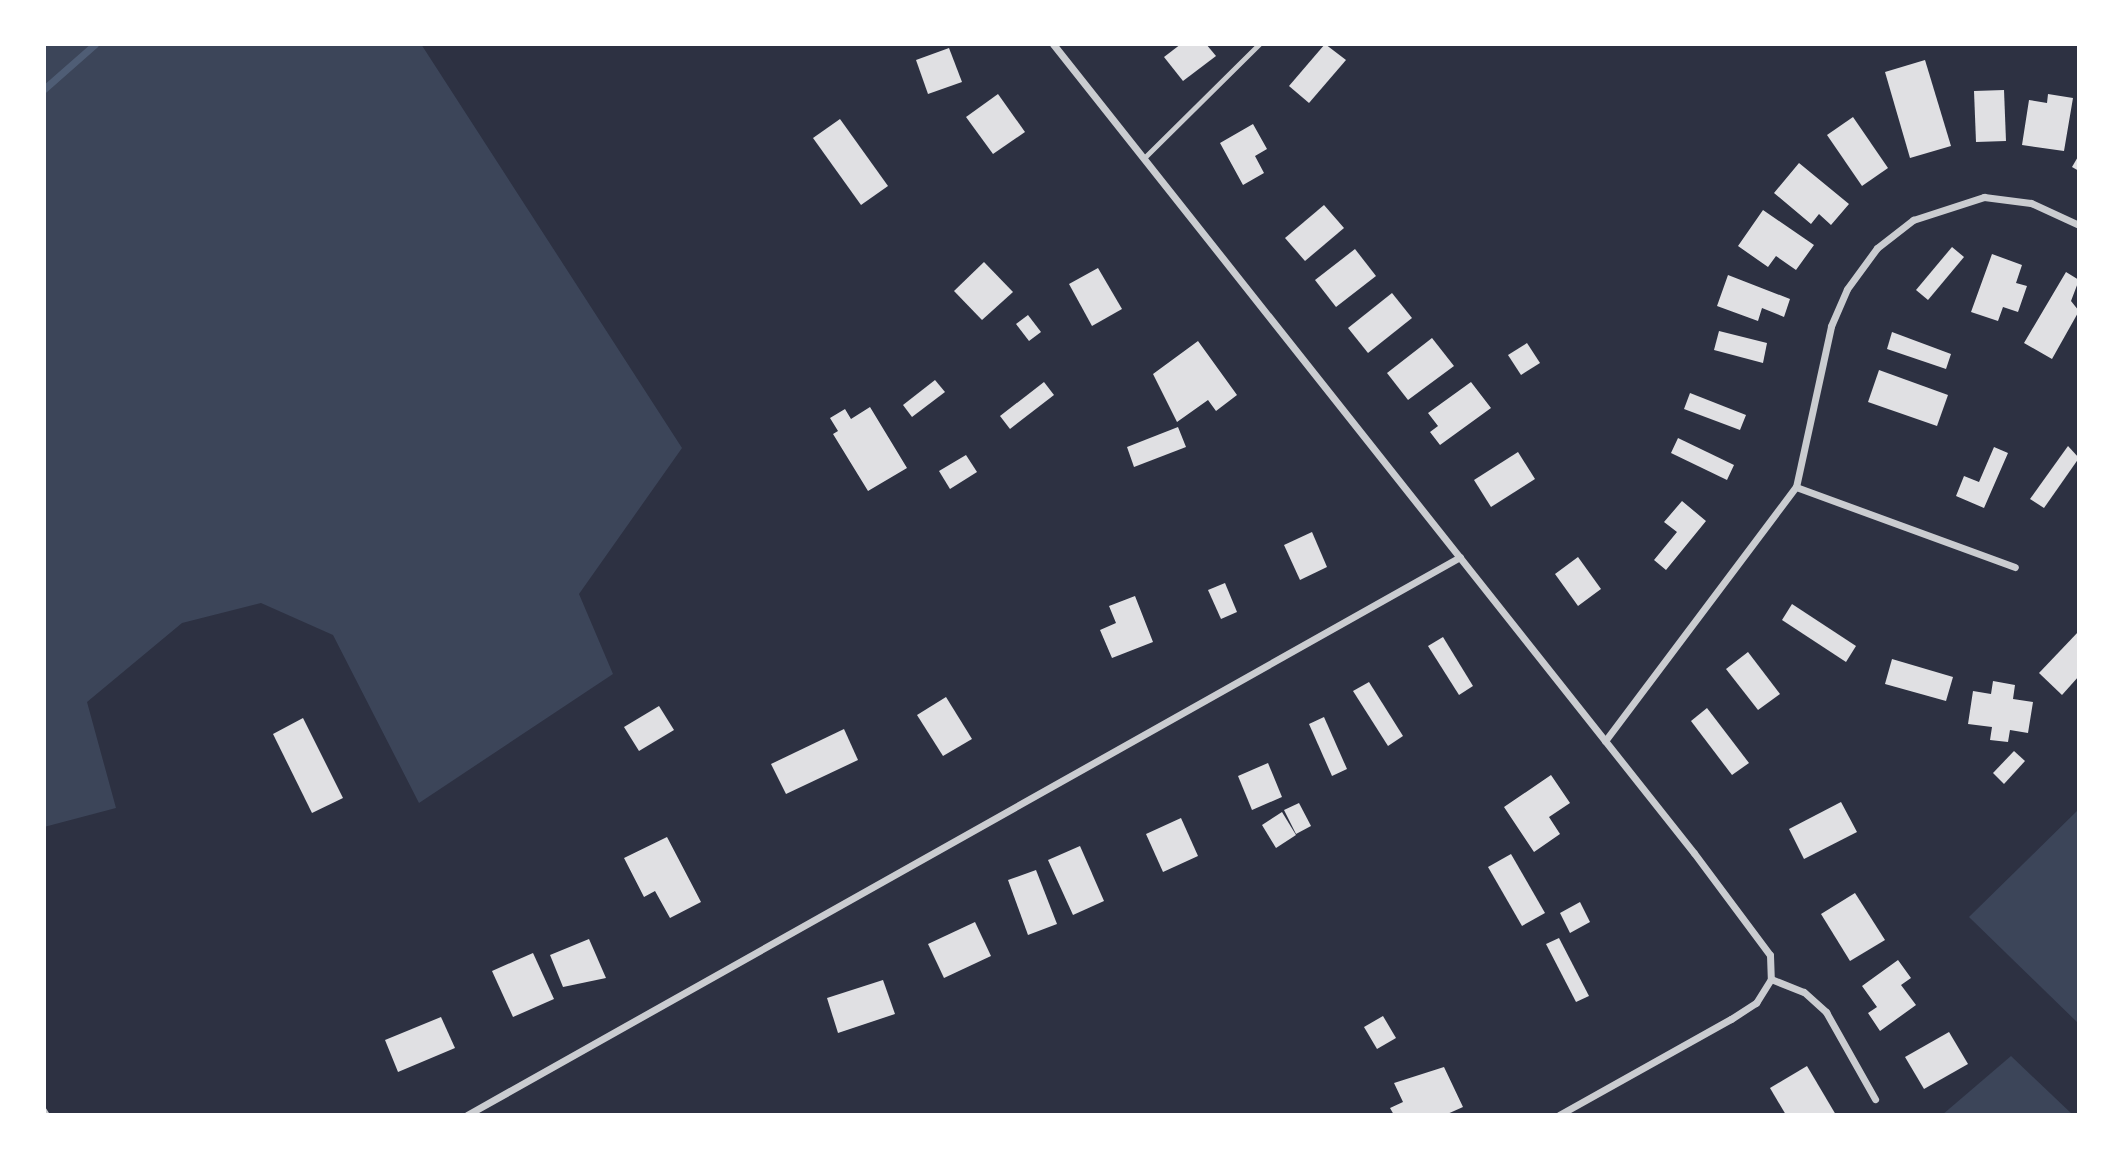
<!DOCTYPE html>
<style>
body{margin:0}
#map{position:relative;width:2123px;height:1159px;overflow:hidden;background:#2d3142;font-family:Quicksand,sans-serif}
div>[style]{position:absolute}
.green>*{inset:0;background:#3c4559}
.stream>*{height:7px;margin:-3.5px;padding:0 3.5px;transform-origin:3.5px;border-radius:3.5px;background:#4f5d75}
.building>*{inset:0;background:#e0e0e3}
.service>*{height:5px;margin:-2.5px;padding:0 2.5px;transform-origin:2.5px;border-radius:2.5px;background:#caccd0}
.minor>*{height:7px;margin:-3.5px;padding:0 3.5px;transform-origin:3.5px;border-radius:3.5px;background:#caccd0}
span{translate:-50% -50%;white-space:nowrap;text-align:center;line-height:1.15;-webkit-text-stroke:6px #fff;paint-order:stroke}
.frame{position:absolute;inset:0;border:46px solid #fff;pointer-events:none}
</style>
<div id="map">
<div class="green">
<div style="clip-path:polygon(44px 44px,421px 44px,682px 448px,579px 594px,613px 674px,419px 803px,333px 635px,261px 603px,182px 623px,87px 702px,116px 808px,44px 827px)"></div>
<div style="clip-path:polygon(2079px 809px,2079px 1024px,1969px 917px)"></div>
<div style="clip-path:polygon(2011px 1056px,2073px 1115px,1942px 1115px)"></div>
</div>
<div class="stream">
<div style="left:44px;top:89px;width:68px;rotate:-41.4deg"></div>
</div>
<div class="building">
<div style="clip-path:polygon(1181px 44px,1206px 44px,1216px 56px,1183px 81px,1164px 57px)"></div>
<div style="clip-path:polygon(1325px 44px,1346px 60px,1309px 103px,1289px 86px)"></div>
<div style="clip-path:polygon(949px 48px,962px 82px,928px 94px,916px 60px)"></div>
<div style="clip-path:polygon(1925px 60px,1951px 146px,1910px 158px,1885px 72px)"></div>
<div style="clip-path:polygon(2004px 90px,2006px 141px,1976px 142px,1974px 91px)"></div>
<div style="clip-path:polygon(998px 94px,1025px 132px,993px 154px,966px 117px)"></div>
<div style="clip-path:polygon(2048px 94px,2073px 98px,2064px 151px,2022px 145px,2029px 100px,2047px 103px)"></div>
<div style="clip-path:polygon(1853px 117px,1888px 168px,1862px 186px,1827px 135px)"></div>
<div style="clip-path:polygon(840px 119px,888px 186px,861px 205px,813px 138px)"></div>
<div style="clip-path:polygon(1253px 124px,1267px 149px,1255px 156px,1264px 173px,1243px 185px,1220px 143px)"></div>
<div style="clip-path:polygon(2079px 155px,2079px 171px,2072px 167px)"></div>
<div style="clip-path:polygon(1799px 163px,1849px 204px,1831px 225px,1819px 214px,1811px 224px,1774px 193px)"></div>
<div style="clip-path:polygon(1324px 205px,1344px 228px,1305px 261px,1285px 238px)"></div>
<div style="clip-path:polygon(1763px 210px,1814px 245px,1796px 270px,1776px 256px,1768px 267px,1738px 246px)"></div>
<div style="clip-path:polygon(1952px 247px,1964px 257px,1928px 300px,1916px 290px)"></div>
<div style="clip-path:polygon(1355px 249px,1376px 276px,1336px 307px,1315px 280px)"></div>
<div style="clip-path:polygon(1992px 254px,2022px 265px,2016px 283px,2027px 286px,2018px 312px,2003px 307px,1998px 321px,1971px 312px)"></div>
<div style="clip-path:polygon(984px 262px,1013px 292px,982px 320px,954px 291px)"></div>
<div style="clip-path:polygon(1098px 268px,1122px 309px,1092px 326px,1069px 284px)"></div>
<div style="clip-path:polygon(2066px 272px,2079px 280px,2071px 301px,2079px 311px,2052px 359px,2024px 343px)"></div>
<div style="clip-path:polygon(1728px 275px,1790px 299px,1784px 317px,1762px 308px,1758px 321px,1717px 306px)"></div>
<div style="clip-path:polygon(1392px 293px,1412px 318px,1368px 353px,1348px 328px)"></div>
<div style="clip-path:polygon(1028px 315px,1041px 332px,1029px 341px,1016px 324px)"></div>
<div style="clip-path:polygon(1719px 331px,1767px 343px,1763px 363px,1714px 350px)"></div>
<div style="clip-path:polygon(1892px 332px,1951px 354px,1946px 369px,1887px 349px)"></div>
<div style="clip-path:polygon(1432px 338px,1454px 366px,1408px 400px,1387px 373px)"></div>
<div style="clip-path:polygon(1198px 341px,1237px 395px,1216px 411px,1208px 400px,1177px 422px,1153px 374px)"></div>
<div style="clip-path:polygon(1527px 343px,1540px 363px,1521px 375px,1508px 355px)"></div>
<div style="clip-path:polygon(1879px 370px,1948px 395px,1937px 426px,1868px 402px)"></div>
<div style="clip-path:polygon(935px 380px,945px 392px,912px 417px,903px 405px)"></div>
<div style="clip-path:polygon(1044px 382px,1054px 395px,1010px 429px,1000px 416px)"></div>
<div style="clip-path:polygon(1471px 382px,1491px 408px,1440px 445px,1430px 432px,1438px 426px,1428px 413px)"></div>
<div style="clip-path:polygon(1690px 393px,1746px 415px,1740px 430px,1684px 409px)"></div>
<div style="clip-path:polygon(870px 407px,907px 468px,868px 491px,833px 434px,838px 431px,830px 418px,845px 409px,851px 419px)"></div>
<div style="clip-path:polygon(1178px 427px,1186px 447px,1134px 467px,1127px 447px)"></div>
<div style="clip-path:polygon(1678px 438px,1734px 465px,1727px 480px,1671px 453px)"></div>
<div style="clip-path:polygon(2068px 446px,2079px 458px,2044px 508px,2030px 499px)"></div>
<div style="clip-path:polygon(1994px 447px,2008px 453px,1984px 508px,1956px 496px,1964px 476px,1979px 482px)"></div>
<div style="clip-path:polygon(1518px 452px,1535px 479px,1491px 507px,1474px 480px)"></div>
<div style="clip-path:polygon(966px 455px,977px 472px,950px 489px,939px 471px)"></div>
<div style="clip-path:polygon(1682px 501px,1706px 521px,1666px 570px,1654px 560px,1677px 532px,1664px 522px)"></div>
<div style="clip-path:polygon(1312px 532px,1327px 567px,1300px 580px,1284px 545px)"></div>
<div style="clip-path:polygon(1578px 557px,1601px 589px,1578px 606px,1555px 574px)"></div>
<div style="clip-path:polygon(1225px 583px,1237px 612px,1221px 619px,1208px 590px)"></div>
<div style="clip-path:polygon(1135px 596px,1153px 642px,1112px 658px,1100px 630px,1116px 623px,1109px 606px)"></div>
<div style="clip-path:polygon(1792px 604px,1856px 646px,1846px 662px,1782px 620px)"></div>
<div style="clip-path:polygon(2079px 631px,2079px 676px,2062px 695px,2039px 673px)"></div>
<div style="clip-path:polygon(1443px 637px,1473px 686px,1459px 695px,1428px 646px)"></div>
<div style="clip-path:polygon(1748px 652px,1780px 694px,1758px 710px,1726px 669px)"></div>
<div style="clip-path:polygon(1892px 659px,1953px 677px,1946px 701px,1885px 684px)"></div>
<div style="clip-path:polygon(1993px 681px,2015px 685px,2013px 699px,2033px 702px,2028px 733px,2010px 730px,2008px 742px,1990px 740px,1992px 727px,1968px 724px,1973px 691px,1991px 694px)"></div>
<div style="clip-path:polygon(1369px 682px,1403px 736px,1388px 746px,1353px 691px)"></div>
<div style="clip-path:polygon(946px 697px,972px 739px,943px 756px,917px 715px)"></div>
<div style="clip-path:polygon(659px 706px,674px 730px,639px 751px,624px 727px)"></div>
<div style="clip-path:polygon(1707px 708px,1749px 763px,1732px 775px,1691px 721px)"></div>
<div style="clip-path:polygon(1324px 717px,1347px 769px,1332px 776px,1309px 724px)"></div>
<div style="clip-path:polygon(303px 718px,343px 798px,312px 813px,273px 734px)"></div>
<div style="clip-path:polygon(844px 729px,858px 760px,786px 794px,771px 764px)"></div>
<div style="clip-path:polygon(2014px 751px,2025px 761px,2004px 784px,1993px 773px)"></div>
<div style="clip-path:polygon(1268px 763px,1282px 797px,1252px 810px,1238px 776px)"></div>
<div style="clip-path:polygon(1551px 775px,1570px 803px,1549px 817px,1560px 834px,1534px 852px,1504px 807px)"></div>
<div style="clip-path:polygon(1841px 802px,1857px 832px,1804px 859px,1789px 829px)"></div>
<div style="clip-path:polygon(1299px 803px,1311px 826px,1296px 834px,1284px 810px)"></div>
<div style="clip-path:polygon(1282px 812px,1296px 835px,1276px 848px,1262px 825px)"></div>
<div style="clip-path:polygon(1181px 818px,1198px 856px,1163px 872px,1146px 834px)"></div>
<div style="clip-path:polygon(667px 837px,701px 902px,670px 918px,655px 891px,644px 897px,624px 858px)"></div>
<div style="clip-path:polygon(1080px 846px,1104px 901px,1073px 915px,1048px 860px)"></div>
<div style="clip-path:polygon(1511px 854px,1545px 913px,1522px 926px,1488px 867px)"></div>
<div style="clip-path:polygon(1036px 870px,1057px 924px,1028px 935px,1008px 880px)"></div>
<div style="clip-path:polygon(1855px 893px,1885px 940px,1850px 961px,1821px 914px)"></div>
<div style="clip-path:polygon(1580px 902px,1590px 922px,1570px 933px,1560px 913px)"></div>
<div style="clip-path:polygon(975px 922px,991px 956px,944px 978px,928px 944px)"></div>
<div style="clip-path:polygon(1559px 938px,1589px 996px,1576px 1002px,1546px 944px)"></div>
<div style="clip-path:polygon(589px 939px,606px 978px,563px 987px,550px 955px)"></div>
<div style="clip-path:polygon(533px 953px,554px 999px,513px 1017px,492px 971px)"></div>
<div style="clip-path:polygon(1898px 960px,1911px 978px,1901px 985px,1916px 1005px,1880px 1031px,1868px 1013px,1877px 1007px,1862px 986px)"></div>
<div style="clip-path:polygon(883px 980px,895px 1014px,838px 1033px,827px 998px)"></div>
<div style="clip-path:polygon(1383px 1016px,1396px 1038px,1377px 1049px,1364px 1027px)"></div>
<div style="clip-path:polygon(441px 1017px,455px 1048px,398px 1072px,385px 1040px)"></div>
<div style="clip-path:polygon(1949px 1032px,1968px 1064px,1924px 1089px,1905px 1057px)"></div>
<div style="clip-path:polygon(1807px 1066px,1836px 1115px,1786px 1115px,1770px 1088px)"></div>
<div style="clip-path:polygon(1444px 1067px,1463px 1107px,1445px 1115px,1394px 1115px,1390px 1108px,1403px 1102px,1394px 1083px)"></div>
</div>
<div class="service">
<div style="left:1144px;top:158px;width:162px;rotate:-44.7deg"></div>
<div style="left:44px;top:1110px;width:6px;rotate:59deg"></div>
</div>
<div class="minor">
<div style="left:1053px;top:44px;width:1032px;rotate:51.61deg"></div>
<div style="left:1694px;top:853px;width:127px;rotate:53.3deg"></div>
<div style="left:1770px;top:955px;width:24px;rotate:88deg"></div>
<div style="left:1796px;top:487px;width:233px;rotate:20.1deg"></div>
<div style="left:1605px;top:741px;width:318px;rotate:-53.1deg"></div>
<div style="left:1796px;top:487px;width:165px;rotate:-77.7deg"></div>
<div style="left:1831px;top:326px;width:40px;rotate:-66.6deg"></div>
<div style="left:1847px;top:289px;width:51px;rotate:-53.8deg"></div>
<div style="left:1877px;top:248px;width:46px;rotate:-37.9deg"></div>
<div style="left:1913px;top:220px;width:75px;rotate:-17.9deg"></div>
<div style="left:1984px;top:197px;width:47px;rotate:7.3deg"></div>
<div style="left:2031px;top:203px;width:53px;rotate:24.6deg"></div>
<div style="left:1771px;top:979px;width:35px;rotate:22deg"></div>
<div style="left:1804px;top:992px;width:30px;rotate:42deg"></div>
<div style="left:1826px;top:1012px;width:100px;rotate:60.6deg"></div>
<div style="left:467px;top:1115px;width:1139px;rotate:-29.33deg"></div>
<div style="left:1559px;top:1115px;width:197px;rotate:-29.2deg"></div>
<div style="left:1731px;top:1019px;width:30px;rotate:-33deg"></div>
<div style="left:1756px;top:1003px;width:28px;rotate:-58deg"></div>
</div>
<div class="frame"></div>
</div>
